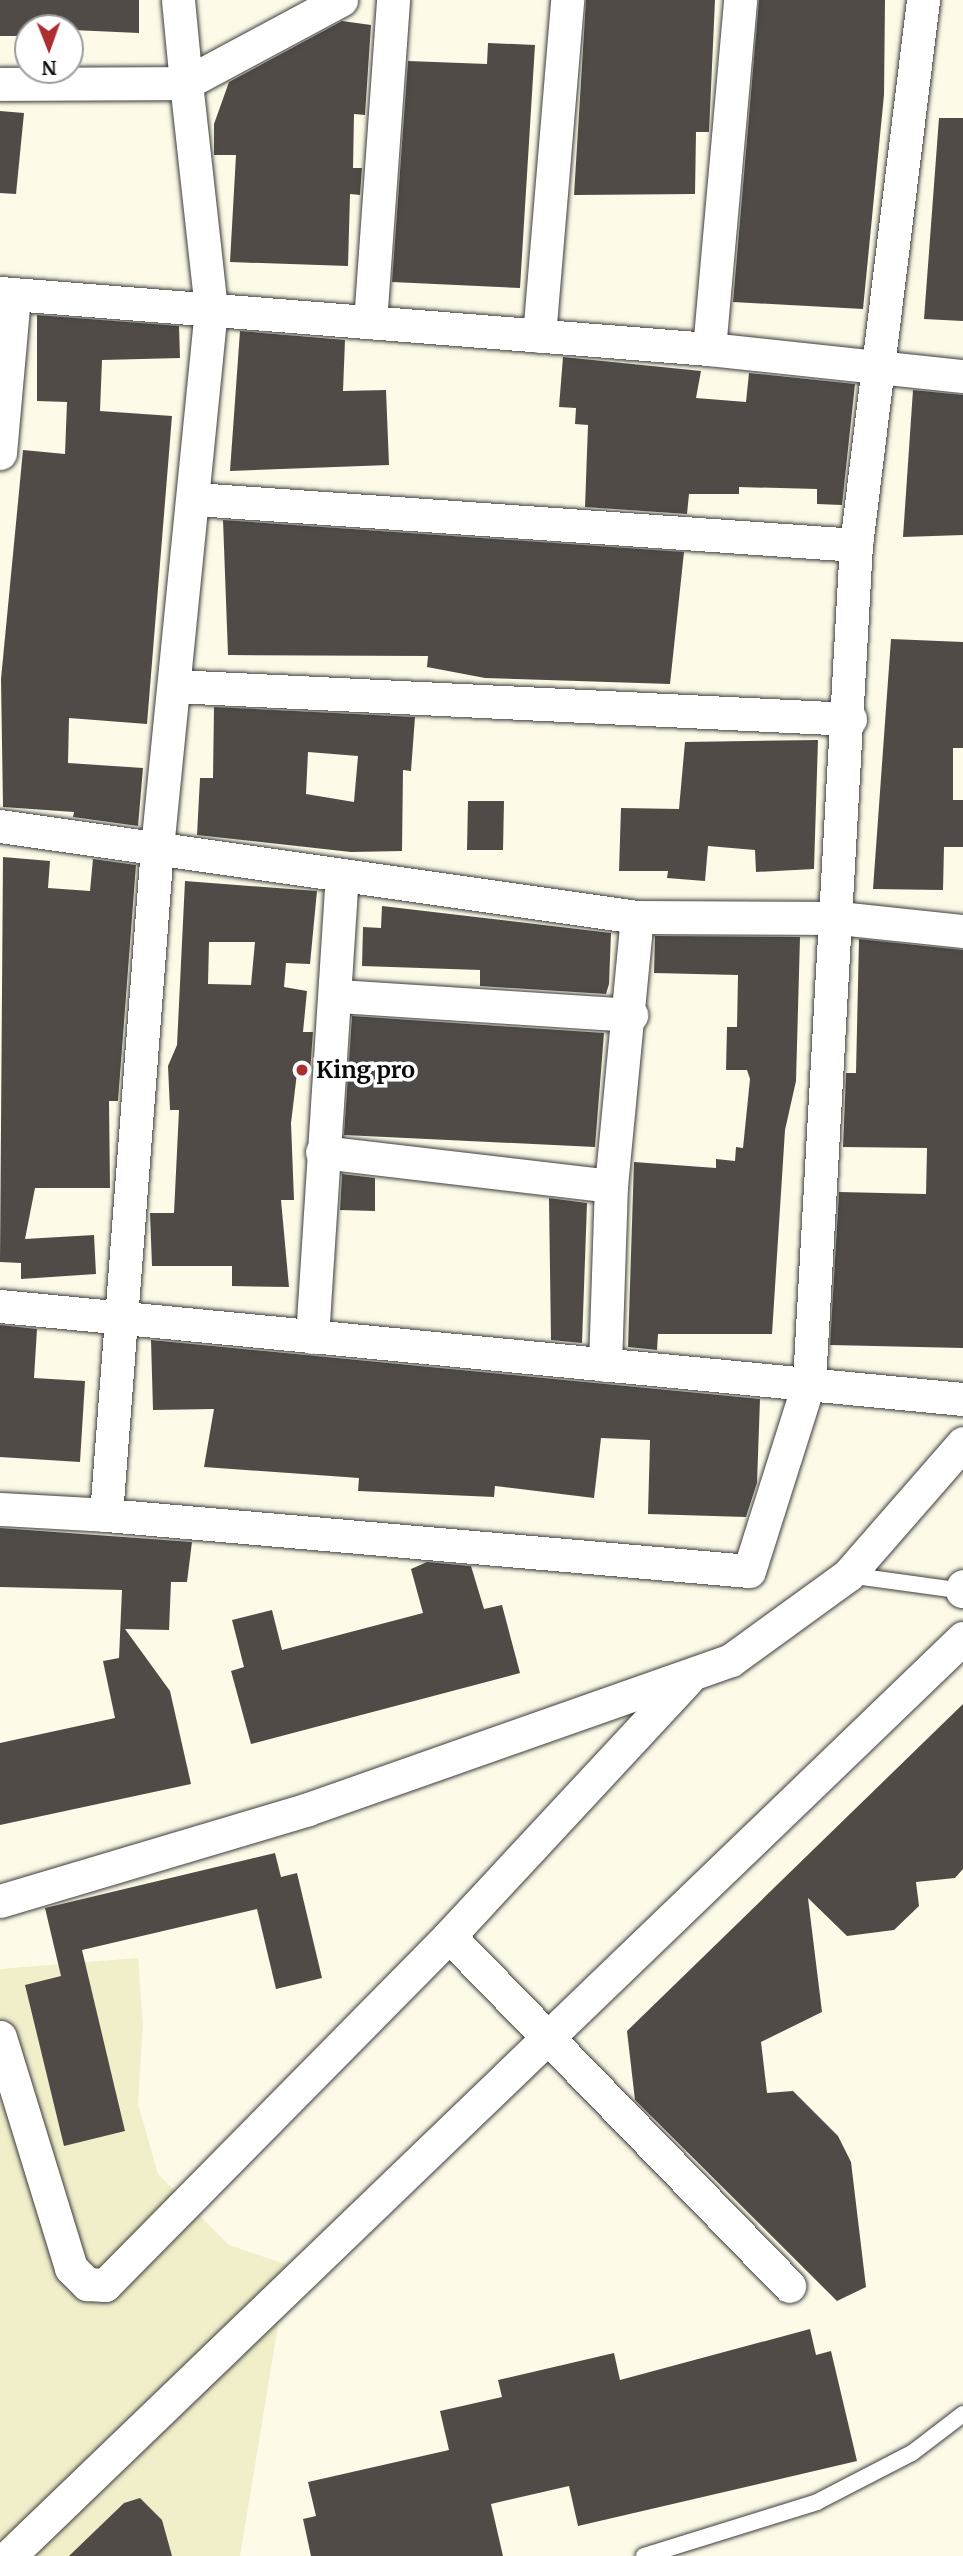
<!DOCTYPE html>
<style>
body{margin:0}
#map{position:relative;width:963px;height:2556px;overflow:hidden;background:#fdfae7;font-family:Merriweather,serif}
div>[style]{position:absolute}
.farmland>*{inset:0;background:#f1eeca}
.building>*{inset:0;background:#514b47}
.roads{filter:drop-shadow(0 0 2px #3c3c3c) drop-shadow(0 0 2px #3c3c3c)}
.lane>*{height:16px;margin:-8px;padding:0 8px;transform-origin:8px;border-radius:8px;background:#fff}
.street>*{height:33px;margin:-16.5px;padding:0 16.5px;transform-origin:16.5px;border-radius:16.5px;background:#fff}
.dots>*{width:19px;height:19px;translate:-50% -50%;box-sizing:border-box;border:4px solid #fff;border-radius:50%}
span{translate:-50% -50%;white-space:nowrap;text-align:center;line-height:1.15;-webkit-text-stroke:7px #fff;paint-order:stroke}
.poi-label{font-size:23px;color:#090909;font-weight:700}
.left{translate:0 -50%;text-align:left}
.north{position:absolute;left:14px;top:14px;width:70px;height:70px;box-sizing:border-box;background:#fff;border:2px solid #9d9d9d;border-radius:50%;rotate:179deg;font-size:19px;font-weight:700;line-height:28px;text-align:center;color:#090909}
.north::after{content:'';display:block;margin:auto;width:24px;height:32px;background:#ae2d30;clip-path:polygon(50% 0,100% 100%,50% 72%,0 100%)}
</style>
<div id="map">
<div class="farmland">
<div style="clip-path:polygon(138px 1958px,143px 2025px,138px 2104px,158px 2174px,229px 2245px,288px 2265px,240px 2556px,0 2556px,0 1969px)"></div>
</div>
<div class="building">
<div style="clip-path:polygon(0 0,139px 0,139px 33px,28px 28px,28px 36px,0 36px)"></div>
<div style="clip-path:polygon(586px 0,715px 0,709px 132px,696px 132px,695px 194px,574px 195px)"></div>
<div style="clip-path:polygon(759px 0,885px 0,884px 95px,863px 309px,733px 302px)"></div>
<div style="clip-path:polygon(342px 21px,371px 25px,365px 115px,354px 114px,353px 168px,362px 168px,360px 195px,350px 194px,348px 266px,230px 262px,236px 155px,214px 155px,214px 124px,229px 82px)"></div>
<div style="clip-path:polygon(488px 43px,535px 45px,520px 288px,392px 282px,408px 61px,487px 64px)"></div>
<div style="clip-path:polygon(0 111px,24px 113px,16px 194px,0 193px)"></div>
<div style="clip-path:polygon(939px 118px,963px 118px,963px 321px,924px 319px)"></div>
<div style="clip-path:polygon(37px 315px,179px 326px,180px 358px,102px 360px,100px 411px,172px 416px,147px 724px,69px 718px,68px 763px,143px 768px,138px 826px,73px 817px,74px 812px,3px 807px,1px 679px,23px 450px,65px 454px,67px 402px,37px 401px)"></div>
<div style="clip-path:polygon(240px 331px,345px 340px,343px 391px,386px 390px,389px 465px,230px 471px)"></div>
<div style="clip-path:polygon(563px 357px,701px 371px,696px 398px,746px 402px,749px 373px,855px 384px,842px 505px,817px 504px,817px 489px,739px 487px,739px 494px,689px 494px,687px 514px,585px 507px,588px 425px,575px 424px,576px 408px,559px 407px)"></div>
<div style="clip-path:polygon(913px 390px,963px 395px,963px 535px,903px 537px)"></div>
<div style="clip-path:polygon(223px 520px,684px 552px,670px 684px,485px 678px,427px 667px,428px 656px,228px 655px)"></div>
<div style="clip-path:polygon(891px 639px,963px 642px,963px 748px,953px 748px,953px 800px,963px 800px,963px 847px,944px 847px,943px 890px,873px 889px)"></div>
<div style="clip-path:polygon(evenodd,214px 707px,415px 717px,411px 771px,403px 770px,402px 851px,351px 852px,197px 835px,200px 778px,213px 778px,214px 707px,308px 752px,358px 756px,354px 802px,306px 794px,308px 752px)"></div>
<div style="clip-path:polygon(818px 740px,814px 869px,756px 872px,755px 850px,708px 846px,705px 881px,667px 878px,668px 871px,619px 871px,621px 808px,679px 809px,685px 742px)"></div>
<div style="clip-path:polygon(468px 801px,504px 801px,503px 850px,467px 850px)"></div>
<div style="clip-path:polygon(3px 857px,50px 861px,48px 888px,90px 891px,93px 859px,136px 865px,118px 1101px,109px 1101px,110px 1188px,35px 1188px,25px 1239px,94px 1235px,96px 1274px,21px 1279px,21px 1263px,0 1262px)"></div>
<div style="clip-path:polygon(evenodd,185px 881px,317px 891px,310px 964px,286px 963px,284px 987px,307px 991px,303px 1032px,313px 1032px,310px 1073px,297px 1073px,291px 1123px,294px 1200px,281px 1200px,289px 1287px,232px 1286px,232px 1266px,152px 1266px,150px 1213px,174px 1213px,179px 1110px,170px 1110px,168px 1066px,177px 1045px,185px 881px,209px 942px,255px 942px,251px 985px,208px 984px,209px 942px)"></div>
<div style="clip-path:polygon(382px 906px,611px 933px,609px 984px,606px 994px,480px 986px,480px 970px,362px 966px,363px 927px,381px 928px)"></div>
<div style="clip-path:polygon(655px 936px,800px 937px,796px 1081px,785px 1130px,772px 1334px,658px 1334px,657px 1350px,628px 1347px,634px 1162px,716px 1168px,716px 1159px,735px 1161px,736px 1147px,743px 1148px,750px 1079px,747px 1070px,726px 1070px,727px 1027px,737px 1027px,738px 975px,654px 973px)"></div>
<div style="clip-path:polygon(859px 939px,963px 950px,963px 1348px,830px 1345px,839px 1192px,926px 1194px,927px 1148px,843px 1147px,846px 1073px,856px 1073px)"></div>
<div style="clip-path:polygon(352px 1016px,604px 1033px,595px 1147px,344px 1135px)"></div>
<div style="clip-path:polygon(342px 1174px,375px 1178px,375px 1211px,340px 1210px)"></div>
<div style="clip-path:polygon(549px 1198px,587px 1203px,582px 1343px,551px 1340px)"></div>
<div style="clip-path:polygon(0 1325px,37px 1329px,34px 1378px,85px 1381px,80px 1462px,0 1457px)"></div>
<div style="clip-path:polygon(151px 1340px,760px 1399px,757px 1483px,746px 1517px,648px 1514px,650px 1440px,601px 1438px,594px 1498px,495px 1486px,494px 1497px,358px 1491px,359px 1478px,204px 1467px,214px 1409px,153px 1410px)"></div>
<div style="clip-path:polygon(0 1528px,192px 1542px,187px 1582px,171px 1582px,169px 1630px,125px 1629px,170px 1691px,191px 1784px,0 1825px,0 1743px,115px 1718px,103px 1661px,119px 1658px,122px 1590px,0 1587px)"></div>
<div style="clip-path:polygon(427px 1562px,471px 1566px,484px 1609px,502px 1605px,520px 1673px,251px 1744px,231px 1671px,244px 1667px,232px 1620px,272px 1610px,282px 1650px,423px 1613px,411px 1569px)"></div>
<div style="clip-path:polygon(963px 1704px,963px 1869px,955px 1878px,916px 1882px,919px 1906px,894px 1930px,847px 1936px,808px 1898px,822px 2012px,761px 2042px,767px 2093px,793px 2091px,838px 2136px,851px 2162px,866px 2287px,837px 2301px,635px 2100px,627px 2031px)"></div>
<div style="clip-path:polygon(275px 1853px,281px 1877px,297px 1873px,322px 1978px,276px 1989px,257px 1909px,82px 1950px,125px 2131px,64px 2146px,25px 1985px,61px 1976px,45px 1908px)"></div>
<div style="clip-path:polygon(810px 2329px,816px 2355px,831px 2351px,857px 2461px,578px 2526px,569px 2486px,491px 2504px,503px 2556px,311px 2556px,303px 2519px,316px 2516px,308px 2482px,449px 2450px,440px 2411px,502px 2397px,498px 2380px,614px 2353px,620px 2380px)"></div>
<div style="clip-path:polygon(140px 2498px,162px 2520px,172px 2556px,69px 2556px,124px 2503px)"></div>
</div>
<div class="roads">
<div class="lane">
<div style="left:848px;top:1575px;width:116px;rotate:7.9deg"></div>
<div style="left:644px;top:2556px;width:181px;rotate:-17.3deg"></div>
<div style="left:817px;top:2502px;width:107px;rotate:-27.3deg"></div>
<div style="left:912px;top:2453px;width:64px;rotate:-37.4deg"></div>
</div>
<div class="street">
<div style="left:0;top:84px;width:186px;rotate:-0.3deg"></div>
<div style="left:186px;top:83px;width:83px;rotate:-95.5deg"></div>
<div style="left:0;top:293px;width:711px;rotate:4.52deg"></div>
<div style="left:709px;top:349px;width:255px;rotate:6.1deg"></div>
<div style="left:370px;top:322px;width:323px;rotate:-85.9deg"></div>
<div style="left:539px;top:336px;width:337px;rotate:-85.2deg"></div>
<div style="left:709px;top:349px;width:350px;rotate:-84.9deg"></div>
<div style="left:0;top:453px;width:158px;rotate:-84.9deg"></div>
<div style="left:195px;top:499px;width:663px;rotate:3.98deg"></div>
<div style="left:174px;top:686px;width:677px;rotate:2.79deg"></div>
<div style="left:0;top:826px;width:643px;rotate:8.13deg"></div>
<div style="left:637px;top:917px;width:202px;rotate:0.3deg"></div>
<div style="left:839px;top:918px;width:125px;rotate:6deg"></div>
<div style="left:339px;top:996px;width:293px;rotate:3.7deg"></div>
<div style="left:322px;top:1152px;width:291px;rotate:6.7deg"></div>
<div style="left:0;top:1306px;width:967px;rotate:5.52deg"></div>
<div style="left:312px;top:1337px;width:460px;rotate:-86.3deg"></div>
<div style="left:605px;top:1365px;width:179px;rotate:-88.1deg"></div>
<div style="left:611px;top:1186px;width:270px;rotate:-84.5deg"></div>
<div style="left:0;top:1509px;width:106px;rotate:3.2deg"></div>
<div style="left:106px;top:1515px;width:669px;rotate:-85.63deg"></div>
<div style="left:157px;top:848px;width:542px;rotate:-84.28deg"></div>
<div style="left:211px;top:309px;width:227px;rotate:-96.3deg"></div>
<div style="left:186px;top:83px;width:176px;rotate:-28.2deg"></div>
<div style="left:106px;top:1515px;width:645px;rotate:4.98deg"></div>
<div style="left:749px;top:1571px;width:198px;rotate:-72.4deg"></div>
<div style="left:809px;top:1382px;width:838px;rotate:-86.79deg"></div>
<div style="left:856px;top:545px;width:549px;rotate:-82.99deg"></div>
<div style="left:962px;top:1591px;width:5px;rotate:-79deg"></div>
<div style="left:0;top:1901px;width:321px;rotate:-16.6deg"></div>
<div style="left:308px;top:1809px;width:448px;rotate:-19.4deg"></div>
<div style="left:731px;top:1660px;width:145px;rotate:-36deg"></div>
<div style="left:848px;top:1575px;width:175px;rotate:-48.9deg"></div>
<div style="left:449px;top:1936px;width:488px;rotate:45.8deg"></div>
<div style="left:0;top:2037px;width:242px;rotate:72.9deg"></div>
<div style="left:71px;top:2268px;width:23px;rotate:45deg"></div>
<div style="left:87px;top:2284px;width:18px;rotate:3deg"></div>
<div style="left:105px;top:2285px;width:490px;rotate:-45.4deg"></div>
<div style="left:449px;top:1936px;width:350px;rotate:-47.1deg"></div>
<div style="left:9px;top:2556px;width:1324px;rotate:-43.9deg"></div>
</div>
</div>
<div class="dots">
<div style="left:302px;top:1070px;background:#ae2d30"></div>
</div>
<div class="poi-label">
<span class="left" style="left:316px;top:1070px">King pro</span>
</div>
<div class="north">N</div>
</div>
